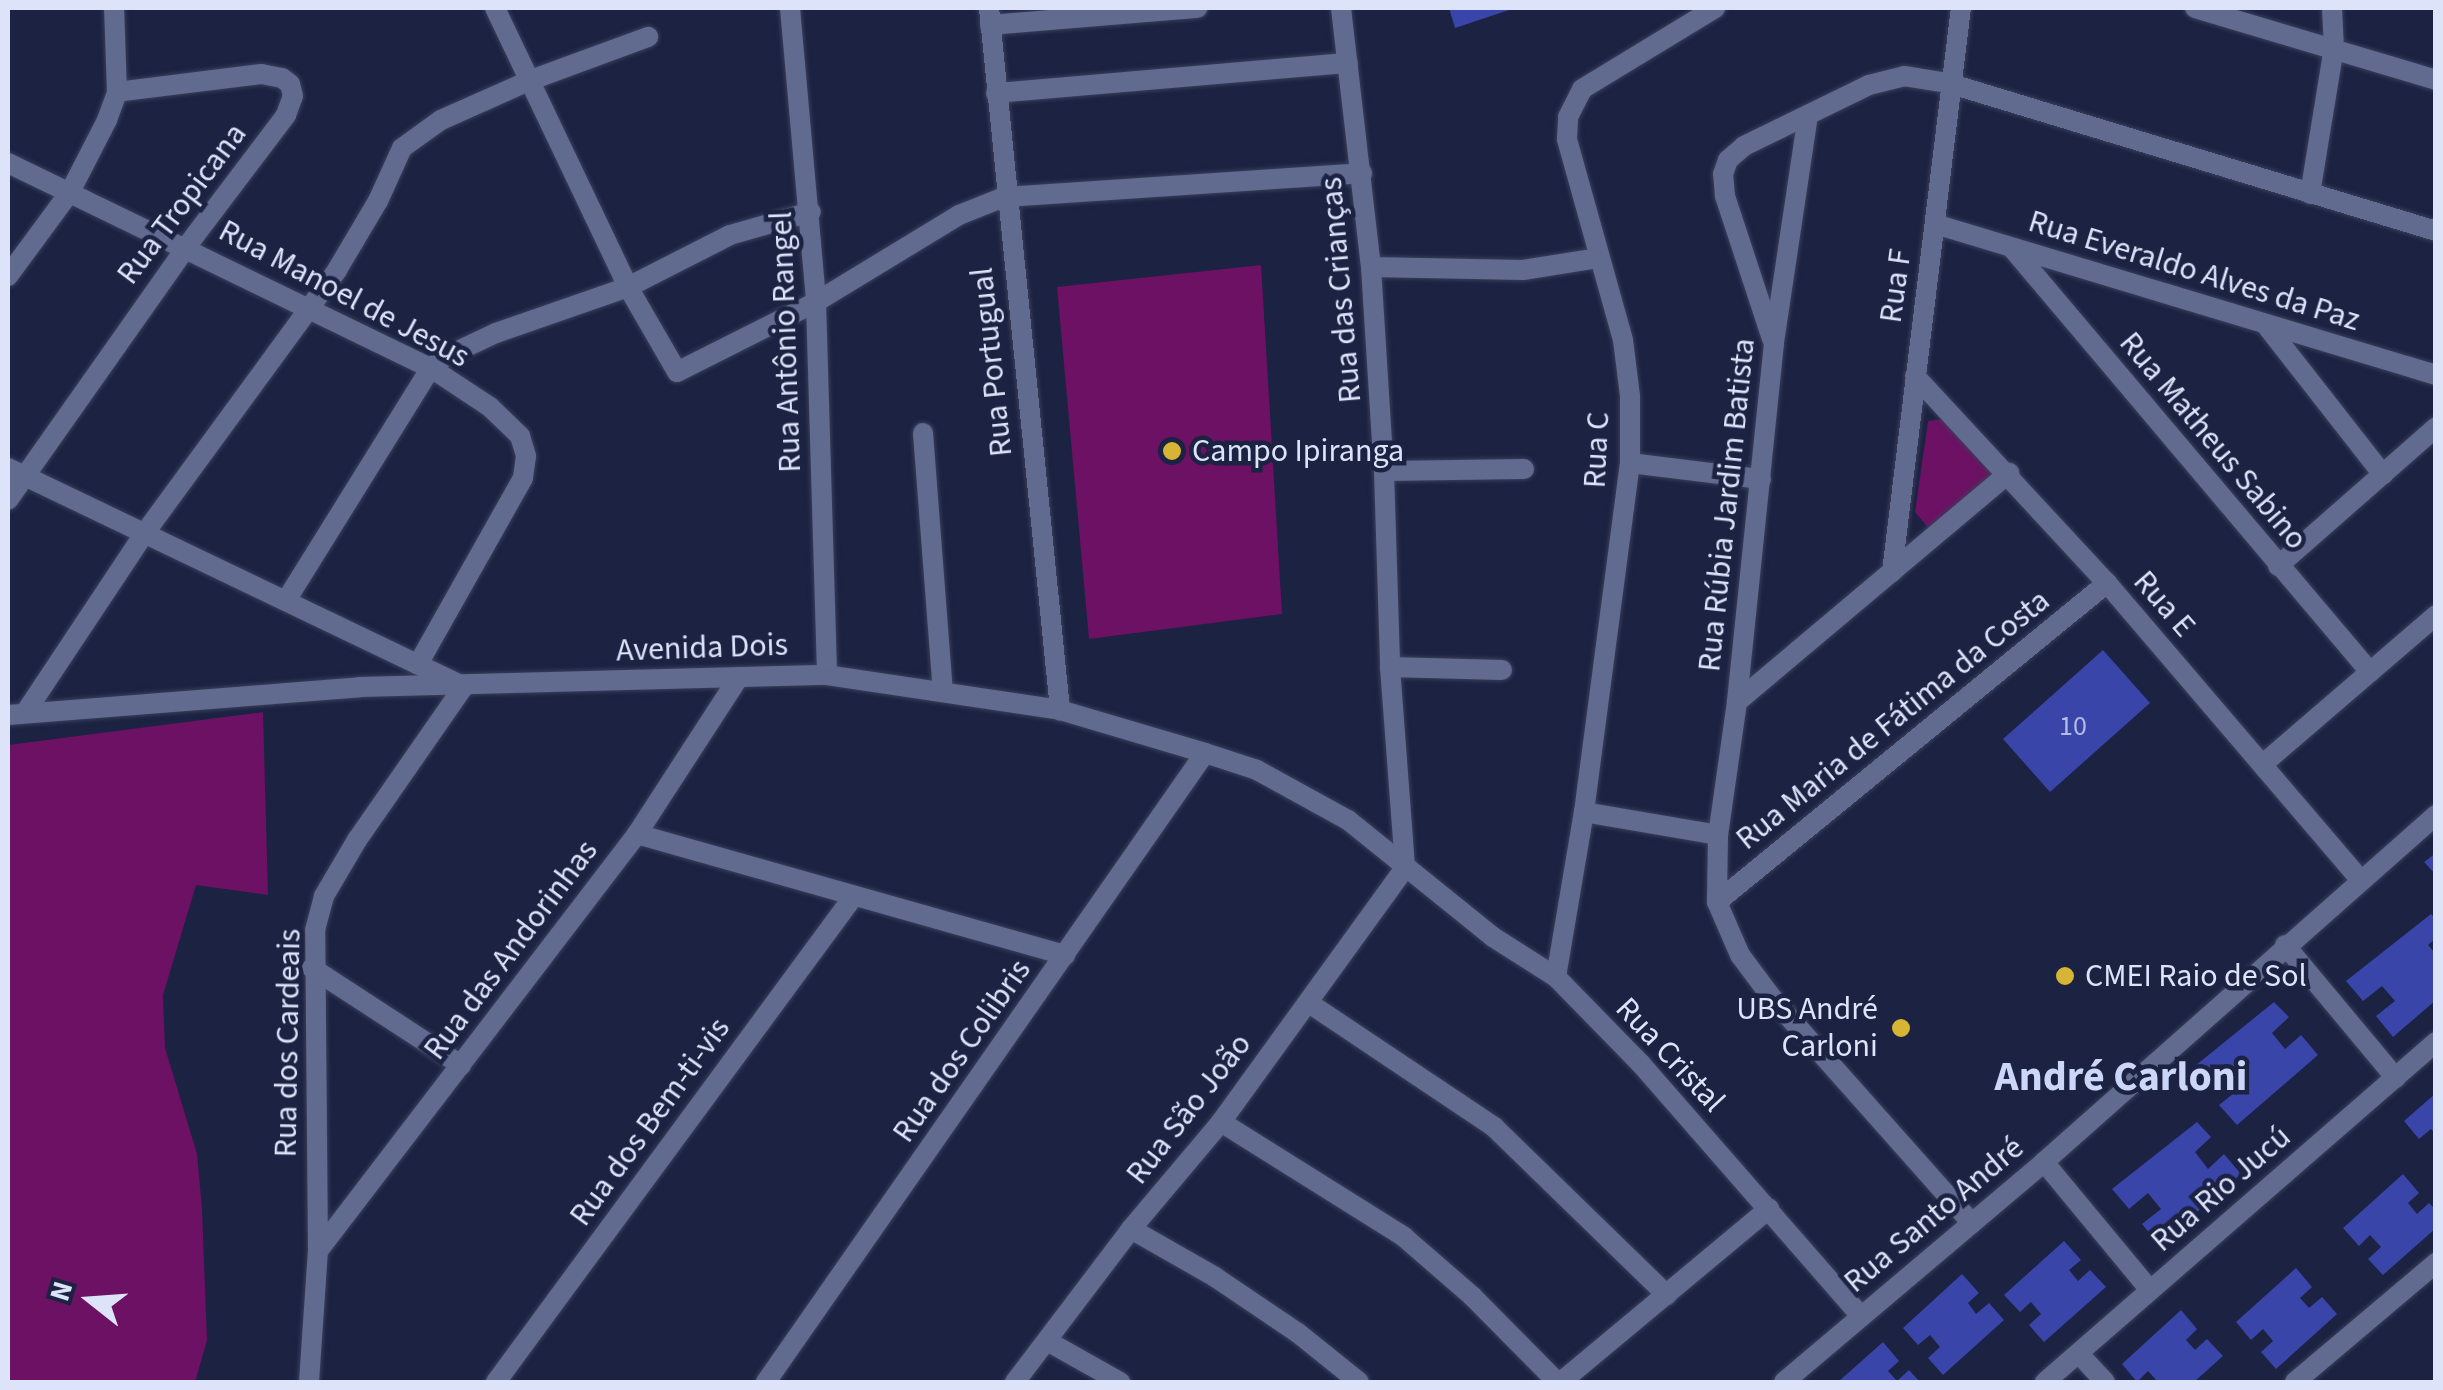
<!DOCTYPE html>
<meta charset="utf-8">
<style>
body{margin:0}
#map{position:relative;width:2443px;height:1390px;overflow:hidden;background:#1b2242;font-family:"Source Sans 3",sans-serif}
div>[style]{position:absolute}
.green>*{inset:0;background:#6d1164}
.building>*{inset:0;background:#3945a8}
.roads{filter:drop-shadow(0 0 2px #3a3e5a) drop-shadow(0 0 2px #3a3e5a)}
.street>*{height:20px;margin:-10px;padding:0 10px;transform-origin:10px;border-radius:10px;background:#616b90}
.dots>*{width:28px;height:28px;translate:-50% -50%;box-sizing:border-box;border:5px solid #1b2242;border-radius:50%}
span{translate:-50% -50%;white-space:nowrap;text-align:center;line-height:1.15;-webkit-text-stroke:9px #1b2242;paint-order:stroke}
.number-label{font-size:28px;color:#b4bce5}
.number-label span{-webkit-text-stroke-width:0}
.street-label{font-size:32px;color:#dde3f9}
.poi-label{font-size:32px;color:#dde3f9}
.left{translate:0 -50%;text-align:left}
.right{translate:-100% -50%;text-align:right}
.district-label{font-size:42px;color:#ccd6f8;font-weight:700}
.frame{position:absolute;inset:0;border:10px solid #dde3f9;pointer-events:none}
.north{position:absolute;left:40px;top:1250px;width:100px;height:100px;-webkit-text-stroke:8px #1b2242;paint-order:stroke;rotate:287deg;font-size:28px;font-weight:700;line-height:40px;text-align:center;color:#dde3f9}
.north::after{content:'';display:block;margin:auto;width:35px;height:45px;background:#dde3f9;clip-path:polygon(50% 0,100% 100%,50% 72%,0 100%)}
</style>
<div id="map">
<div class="green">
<div style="clip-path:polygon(1261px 265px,1282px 614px,1089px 639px,1057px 287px)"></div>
<div style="clip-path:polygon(1942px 419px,1996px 475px,1930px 530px,1915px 512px,1928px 421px)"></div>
<div style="clip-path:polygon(263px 712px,268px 895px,196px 885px,163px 995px,165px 1048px,197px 1154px,202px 1209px,207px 1340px,195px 1382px,8px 1382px,8px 745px)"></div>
</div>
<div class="building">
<div style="clip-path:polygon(1449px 8px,1515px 8px,1455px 28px)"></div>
<div style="clip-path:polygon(2103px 650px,2150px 703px,2050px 792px,2003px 739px)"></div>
<div style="clip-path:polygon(2436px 853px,2436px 875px,2424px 862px)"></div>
<div style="clip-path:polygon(2431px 914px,2436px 919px,2436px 938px,2428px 945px,2436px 954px,2436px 1000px,2393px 1037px,2376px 1016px,2395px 1001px,2382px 986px,2363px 1001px,2346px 981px)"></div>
<div style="clip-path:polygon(2274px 1002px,2289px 1017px,2272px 1033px,2285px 1049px,2301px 1035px,2318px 1055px,2237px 1125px,2219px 1105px,2239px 1089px,2226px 1074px,2207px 1090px,2190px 1070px)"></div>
<div style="clip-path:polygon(2436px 1093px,2436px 1134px,2431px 1129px,2419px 1139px,2404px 1121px)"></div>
<div style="clip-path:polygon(2197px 1122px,2211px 1137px,2195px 1152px,2208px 1169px,2224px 1154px,2241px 1174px,2159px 1245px,2142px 1224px,2161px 1209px,2148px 1193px,2129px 1209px,2112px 1189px)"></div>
<div style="clip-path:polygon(2403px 1174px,2419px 1193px,2408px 1203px,2417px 1214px,2429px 1203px,2436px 1210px,2436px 1228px,2383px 1275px,2368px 1259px,2381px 1247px,2370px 1235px,2359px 1246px,2343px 1228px)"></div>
<div style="clip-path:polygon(2064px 1241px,2081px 1260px,2069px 1270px,2078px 1281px,2090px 1270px,2106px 1287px,2044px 1342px,2029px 1325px,2041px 1314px,2031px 1302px,2020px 1312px,2004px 1295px)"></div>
<div style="clip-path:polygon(2296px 1268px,2312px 1287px,2300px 1298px,2309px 1308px,2322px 1297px,2337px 1314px,2276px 1369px,2261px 1352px,2273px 1341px,2263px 1329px,2251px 1340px,2236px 1322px)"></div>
<div style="clip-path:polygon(1962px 1274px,1979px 1293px,1968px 1303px,1976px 1314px,1989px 1303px,2004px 1320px,1943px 1375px,1928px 1358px,1940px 1347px,1930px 1335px,1918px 1345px,1903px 1328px)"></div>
<div style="clip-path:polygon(2181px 1310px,2197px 1329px,2186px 1340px,2195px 1350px,2207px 1339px,2223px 1356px,2194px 1382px,2158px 1382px,2148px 1371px,2137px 1382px,2122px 1364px)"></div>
<div style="clip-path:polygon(1883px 1342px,1899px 1361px,1888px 1371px,1897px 1381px,1909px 1370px,1920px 1382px,1838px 1382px)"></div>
</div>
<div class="roads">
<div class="street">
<div style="left:495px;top:8px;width:309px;rotate:64.5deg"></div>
<div style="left:628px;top:287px;width:98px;rotate:60deg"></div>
<div style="left:677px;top:372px;width:156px;rotate:-26.7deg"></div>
<div style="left:816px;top:302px;width:167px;rotate:-31.3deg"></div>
<div style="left:959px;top:215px;width:48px;rotate:-21.8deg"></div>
<div style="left:1004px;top:197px;width:359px;rotate:-3.8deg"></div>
<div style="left:790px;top:8px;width:295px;rotate:84.9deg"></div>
<div style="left:816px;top:302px;width:373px;rotate:88.3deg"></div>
<div style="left:989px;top:8px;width:706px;rotate:84.22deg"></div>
<div style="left:1341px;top:8px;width:261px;rotate:83.4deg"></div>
<div style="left:1371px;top:267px;width:204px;rotate:86.4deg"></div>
<div style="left:1384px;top:471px;width:196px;rotate:88.2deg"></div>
<div style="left:1390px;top:667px;width:202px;rotate:85.7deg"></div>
<div style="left:2195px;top:8px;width:252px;rotate:16.6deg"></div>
<div style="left:990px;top:25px;width:208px;rotate:-4.7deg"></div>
<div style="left:996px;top:93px;width:353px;rotate:-4.9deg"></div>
<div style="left:1808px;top:115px;width:231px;rotate:98.5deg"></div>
<div style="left:1774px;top:343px;width:361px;rotate:95.9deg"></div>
<div style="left:1737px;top:702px;width:134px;rotate:98.1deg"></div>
<div style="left:1718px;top:835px;width:67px;rotate:90.9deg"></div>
<div style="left:1717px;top:902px;width:58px;rotate:66.5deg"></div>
<div style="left:1740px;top:955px;width:54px;rotate:53.3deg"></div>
<div style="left:1772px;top:998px;width:301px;rotate:48.4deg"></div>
<div style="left:8px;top:163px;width:470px;rotate:25.9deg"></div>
<div style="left:431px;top:368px;width:71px;rotate:33.5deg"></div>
<div style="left:490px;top:407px;width:42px;rotate:44deg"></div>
<div style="left:520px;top:436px;width:21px;rotate:73deg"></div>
<div style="left:526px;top:456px;width:22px;rotate:98deg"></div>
<div style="left:523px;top:478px;width:214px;rotate:119.4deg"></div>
<div style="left:2310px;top:194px;width:148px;rotate:-80.7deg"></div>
<div style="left:2334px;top:48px;width:40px;rotate:-92.9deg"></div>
<div style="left:1935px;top:224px;width:523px;rotate:16.77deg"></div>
<div style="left:2012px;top:248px;width:555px;rotate:49.82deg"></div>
<div style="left:1371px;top:267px;width:152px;rotate:1.1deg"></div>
<div style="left:1523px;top:270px;width:77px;rotate:-9deg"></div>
<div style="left:8px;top:276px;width:104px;rotate:-53.6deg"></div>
<div style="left:70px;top:192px;width:81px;rotate:-62.8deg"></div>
<div style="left:107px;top:120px;width:30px;rotate:-70deg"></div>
<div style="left:117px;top:92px;width:84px;rotate:-92deg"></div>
<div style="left:2266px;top:325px;width:190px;rotate:52deg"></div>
<div style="left:1772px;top:339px;width:151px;rotate:-108.2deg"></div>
<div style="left:1725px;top:196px;width:22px;rotate:-95deg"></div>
<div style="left:1723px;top:174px;width:15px;rotate:-70deg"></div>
<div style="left:1728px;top:160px;width:21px;rotate:-41deg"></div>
<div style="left:1744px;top:146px;width:139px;rotate:-26deg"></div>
<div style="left:1869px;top:85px;width:36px;rotate:-14deg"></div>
<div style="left:1904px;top:76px;width:45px;rotate:9deg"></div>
<div style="left:1948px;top:83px;width:510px;rotate:16.87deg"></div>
<div style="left:1915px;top:376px;width:282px;rotate:47.2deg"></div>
<div style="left:2107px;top:583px;width:389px;rotate:49.5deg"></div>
<div style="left:923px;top:433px;width:259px;rotate:85.6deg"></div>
<div style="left:1630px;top:463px;width:132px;rotate:7deg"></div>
<div style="left:8px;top:468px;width:498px;rotate:25.6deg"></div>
<div style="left:1384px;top:471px;width:140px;rotate:-0.8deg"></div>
<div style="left:8px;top:500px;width:311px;rotate:-54.8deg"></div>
<div style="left:187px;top:246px;width:164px;rotate:-52.9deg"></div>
<div style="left:286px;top:115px;width:20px;rotate:-70deg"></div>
<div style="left:293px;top:96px;width:12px;rotate:-104deg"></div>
<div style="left:290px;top:84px;width:10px;rotate:-143deg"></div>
<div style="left:282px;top:78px;width:21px;rotate:-169deg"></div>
<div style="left:261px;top:74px;width:145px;rotate:172.9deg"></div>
<div style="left:2278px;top:566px;width:210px;rotate:-41.3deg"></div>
<div style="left:1892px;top:572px;width:568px;rotate:-83.03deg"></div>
<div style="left:287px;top:599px;width:272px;rotate:-58.1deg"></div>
<div style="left:431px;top:368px;width:16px;rotate:-40deg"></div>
<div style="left:443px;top:358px;width:59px;rotate:-25.3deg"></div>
<div style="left:496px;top:333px;width:140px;rotate:-19.2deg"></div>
<div style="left:628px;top:287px;width:114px;rotate:-27deg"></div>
<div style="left:730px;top:235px;width:84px;rotate:-15.9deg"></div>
<div style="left:1390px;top:667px;width:112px;rotate:1.5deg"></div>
<div style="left:1737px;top:702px;width:356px;rotate:-40.1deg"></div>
<div style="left:25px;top:713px;width:215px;rotate:-56.4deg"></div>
<div style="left:144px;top:534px;width:327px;rotate:-53.8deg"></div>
<div style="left:337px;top:270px;width:80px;rotate:-59.3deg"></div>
<div style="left:378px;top:201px;width:58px;rotate:-65.6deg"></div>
<div style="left:402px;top:148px;width:48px;rotate:-35.7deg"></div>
<div style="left:441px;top:120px;width:98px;rotate:-24deg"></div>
<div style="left:531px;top:80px;width:125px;rotate:-20.2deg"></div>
<div style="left:8px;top:715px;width:353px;rotate:-4.5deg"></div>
<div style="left:360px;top:687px;width:467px;rotate:-1.5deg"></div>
<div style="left:827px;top:675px;width:236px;rotate:8.5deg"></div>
<div style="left:1060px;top:710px;width:151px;rotate:16.5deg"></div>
<div style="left:1205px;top:753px;width:55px;rotate:18.1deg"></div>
<div style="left:1257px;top:770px;width:104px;rotate:28.8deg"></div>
<div style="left:1348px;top:820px;width:186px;rotate:38.9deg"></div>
<div style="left:1493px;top:937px;width:75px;rotate:32.4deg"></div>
<div style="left:1556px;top:977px;width:122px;rotate:45.7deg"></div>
<div style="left:1641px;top:1064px;width:335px;rotate:48.9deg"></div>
<div style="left:2263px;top:764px;width:228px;rotate:-40.7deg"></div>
<div style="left:1584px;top:812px;width:136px;rotate:9.7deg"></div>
<div style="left:637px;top:834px;width:445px;rotate:15.8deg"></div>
<div style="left:1717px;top:902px;width:504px;rotate:-39.28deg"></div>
<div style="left:2285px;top:945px;width:173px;rotate:50.2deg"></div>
<div style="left:312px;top:968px;width:178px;rotate:33.1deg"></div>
<div style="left:1556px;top:977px;width:167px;rotate:-80.4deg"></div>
<div style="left:1584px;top:812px;width:352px;rotate:-82.5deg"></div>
<div style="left:1630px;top:463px;width:67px;rotate:-90deg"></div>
<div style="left:1630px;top:396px;width:56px;rotate:-97.1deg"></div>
<div style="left:1623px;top:340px;width:209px;rotate:-105.6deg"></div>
<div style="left:1567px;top:139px;width:22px;rotate:-87deg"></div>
<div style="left:1568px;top:117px;width:31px;rotate:-63deg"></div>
<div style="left:1582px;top:89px;width:156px;rotate:-31.3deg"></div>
<div style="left:1309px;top:1003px;width:223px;rotate:33.8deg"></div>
<div style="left:1494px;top:1127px;width:241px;rotate:44.2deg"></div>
<div style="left:1221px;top:1122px;width:216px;rotate:32.1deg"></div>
<div style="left:1404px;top:1237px;width:90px;rotate:40.9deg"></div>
<div style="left:1472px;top:1296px;width:121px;rotate:45.3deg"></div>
<div style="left:2044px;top:1162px;width:166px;rotate:50.4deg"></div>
<div style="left:1131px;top:1229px;width:97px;rotate:29.7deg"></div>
<div style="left:1215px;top:1277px;width:100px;rotate:34deg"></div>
<div style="left:1298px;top:1333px;width:78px;rotate:38.8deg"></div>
<div style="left:318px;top:1251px;width:525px;rotate:-52.58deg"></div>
<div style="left:637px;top:834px;width:187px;rotate:-57deg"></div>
<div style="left:1047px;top:1341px;width:84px;rotate:29.3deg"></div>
<div style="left:2079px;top:1354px;width:38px;rotate:47deg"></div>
<div style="left:309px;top:1382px;width:131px;rotate:-86.1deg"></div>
<div style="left:318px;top:1251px;width:321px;rotate:-90.5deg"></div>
<div style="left:315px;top:930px;width:35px;rotate:-75deg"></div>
<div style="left:324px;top:896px;width:65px;rotate:-59.5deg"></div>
<div style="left:357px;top:840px;width:188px;rotate:-55.2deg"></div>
<div style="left:496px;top:1382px;width:602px;rotate:-53.64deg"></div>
<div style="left:766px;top:1382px;width:767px;rotate:-55.09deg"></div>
<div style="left:1015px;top:1382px;width:192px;rotate:-52.8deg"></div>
<div style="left:1131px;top:1229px;width:140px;rotate:-49.9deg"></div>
<div style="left:1221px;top:1122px;width:314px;rotate:-54.1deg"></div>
<div style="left:1561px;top:1382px;width:271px;rotate:-39.8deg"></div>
<div style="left:1784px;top:1382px;width:341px;rotate:-40.2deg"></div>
<div style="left:2044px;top:1162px;width:524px;rotate:-41.52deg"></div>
<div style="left:2045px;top:1382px;width:518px;rotate:-41.01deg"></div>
<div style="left:2295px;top:1382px;width:185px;rotate:-40.2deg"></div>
</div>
</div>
<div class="dots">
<div style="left:1172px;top:451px;background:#d7b434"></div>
<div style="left:2065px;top:976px;background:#d7b434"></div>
<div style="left:1901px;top:1028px;background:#d7b434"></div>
</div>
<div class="number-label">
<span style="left:2073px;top:726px">10</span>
</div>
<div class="street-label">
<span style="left:182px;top:204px;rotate:-53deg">Rua Tropicana</span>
<span style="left:2194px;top:271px;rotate:17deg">Rua Everaldo Alves da Paz</span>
<span style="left:1896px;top:286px;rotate:-82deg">Rua F</span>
<span style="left:1341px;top:290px;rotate:-95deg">Rua das Crianças</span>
<span style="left:344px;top:294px;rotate:28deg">Rua Manoel de Jesus</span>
<span style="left:786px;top:342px;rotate:-92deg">Rua Antônio Rangel</span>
<span style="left:992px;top:362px;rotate:-96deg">Rua Portugual</span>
<span style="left:2213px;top:441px;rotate:50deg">Rua Matheus Sabino</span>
<span style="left:1597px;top:450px;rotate:-87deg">Rua C</span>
<span style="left:1727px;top:505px;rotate:-84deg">Rua Rúbia Jardim Batista</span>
<span style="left:2164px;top:604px;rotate:49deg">Rua E</span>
<span style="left:702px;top:648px;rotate:-2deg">Avenida Dois</span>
<span style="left:1893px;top:720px;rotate:-39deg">Rua Maria de Fátima da Costa</span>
<span style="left:511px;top:950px;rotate:-53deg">Rua das Andorinhas</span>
<span style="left:288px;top:1043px;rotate:-89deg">Rua dos Cardeais</span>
<span style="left:962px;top:1051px;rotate:-55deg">Rua dos Colibris</span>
<span style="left:1670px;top:1055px;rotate:47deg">Rua Cristal</span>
<span style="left:1189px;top:1109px;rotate:-52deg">Rua São João</span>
<span style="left:650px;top:1122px;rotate:-54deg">Rua dos Bem-ti-vis</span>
<span style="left:2221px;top:1189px;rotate:-41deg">Rua Rio Jucú</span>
<span style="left:1934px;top:1215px;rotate:-40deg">Rua Santo André</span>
</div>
<div class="poi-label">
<span class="left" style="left:1192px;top:451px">Campo Ipiranga</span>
<span class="left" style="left:2085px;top:976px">CMEI Raio de Sol</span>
<span class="right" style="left:1878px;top:1028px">UBS André<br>Carloni</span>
</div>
<div class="district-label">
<span style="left:2121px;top:1077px">André Carloni</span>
</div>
<div class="frame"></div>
<div class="north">N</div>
</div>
